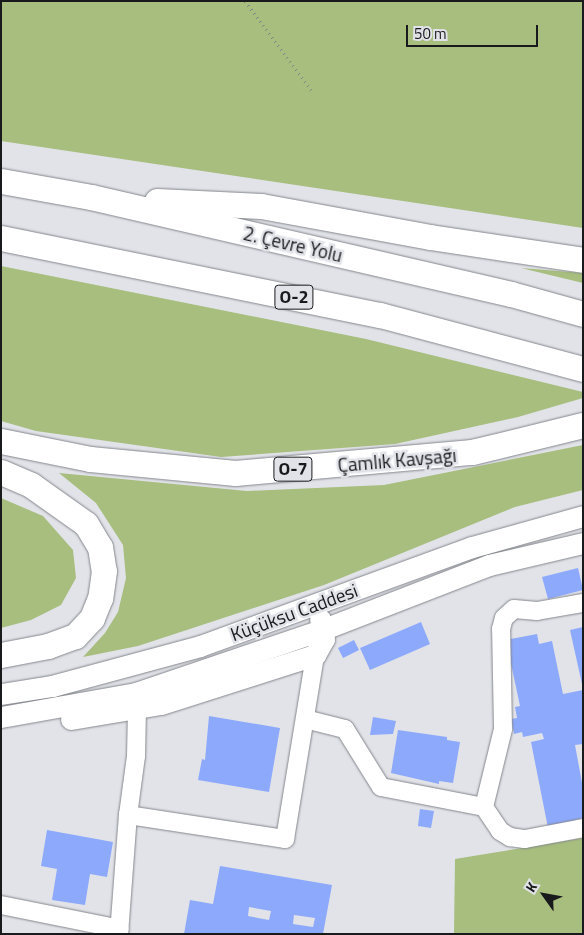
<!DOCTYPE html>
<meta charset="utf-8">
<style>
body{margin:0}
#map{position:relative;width:584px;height:935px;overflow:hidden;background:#e1e3e9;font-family:"Titillium Web",sans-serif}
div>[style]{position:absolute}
.green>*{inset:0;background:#a7be7e}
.building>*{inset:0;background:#8da9fc}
.path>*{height:3px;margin-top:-1.5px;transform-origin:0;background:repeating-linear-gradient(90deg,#818387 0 1px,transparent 0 5px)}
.roads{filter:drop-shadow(0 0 1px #83868b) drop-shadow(0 0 1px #83868b)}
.minor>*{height:18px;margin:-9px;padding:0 9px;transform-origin:9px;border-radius:9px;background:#fff}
.major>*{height:21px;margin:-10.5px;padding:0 10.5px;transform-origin:10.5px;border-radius:10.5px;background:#fff}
.highway>*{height:25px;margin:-12.5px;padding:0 12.5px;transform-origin:12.5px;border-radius:12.5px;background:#fff}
span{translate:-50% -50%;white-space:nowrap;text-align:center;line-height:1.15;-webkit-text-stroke:5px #e1e3e9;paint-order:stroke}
.shield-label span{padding:1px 4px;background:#e1e3e9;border:1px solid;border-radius:4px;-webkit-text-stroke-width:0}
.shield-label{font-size:18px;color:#191a1c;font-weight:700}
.street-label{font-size:19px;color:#191a1c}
.frame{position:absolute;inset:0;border:2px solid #191a1c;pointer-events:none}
.north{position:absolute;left:519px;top:870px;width:50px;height:50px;-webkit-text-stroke:4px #e1e3e9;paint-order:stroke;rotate:302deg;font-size:14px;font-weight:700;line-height:20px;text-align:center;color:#191a1c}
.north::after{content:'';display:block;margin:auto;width:18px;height:22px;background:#191a1c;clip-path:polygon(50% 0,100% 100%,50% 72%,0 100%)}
.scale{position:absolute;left:406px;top:25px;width:132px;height:22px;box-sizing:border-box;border:2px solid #191a1c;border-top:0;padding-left:6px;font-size:15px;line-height:18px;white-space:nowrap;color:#191a1c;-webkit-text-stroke:4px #e1e3e9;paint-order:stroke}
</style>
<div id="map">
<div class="green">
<div style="clip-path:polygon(1px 1px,583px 1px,583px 228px,1px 141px)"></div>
<div style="clip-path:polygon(1px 266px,366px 339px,583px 392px,583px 398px,518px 417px,395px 444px,221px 457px,36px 431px,1px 421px)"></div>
<div style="clip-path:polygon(521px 268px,583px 273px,583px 283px)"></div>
<div style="clip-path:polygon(583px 445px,583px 490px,515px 507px,324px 585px,138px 646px,83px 657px,105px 633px,118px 612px,126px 578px,123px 545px,96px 503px,59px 473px,247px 491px,384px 485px)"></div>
<div style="clip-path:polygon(1px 498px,43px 516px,73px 550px,76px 578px,61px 605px,31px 620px,1px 628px)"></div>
<div style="clip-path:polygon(583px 838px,583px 934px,454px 934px,455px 859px)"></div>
</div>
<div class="building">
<div style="clip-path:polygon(578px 568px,583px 590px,548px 599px,542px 577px)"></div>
<div style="clip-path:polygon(421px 622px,430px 644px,370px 670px,360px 648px)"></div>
<div style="clip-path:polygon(583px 627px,583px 684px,582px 684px,570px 630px)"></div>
<div style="clip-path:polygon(537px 634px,539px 644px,552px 641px,563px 694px,583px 690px,583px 744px,575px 745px,583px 788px,583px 818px,575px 820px,577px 827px,549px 833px,531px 742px,544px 739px,542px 733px,523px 737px,522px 732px,514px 734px,511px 719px,517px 718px,515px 707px,520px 706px,506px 640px)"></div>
<div style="clip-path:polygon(354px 640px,359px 650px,343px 658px,338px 648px)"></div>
<div style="clip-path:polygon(209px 716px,280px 728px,269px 792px,198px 780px,202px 759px,205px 760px)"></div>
<div style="clip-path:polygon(373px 717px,396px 721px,393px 734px,370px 735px)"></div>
<div style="clip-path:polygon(398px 730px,447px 737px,447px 740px,460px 742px,453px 783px,439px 781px,439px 784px,391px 773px)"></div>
<div style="clip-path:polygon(420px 809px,434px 811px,431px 828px,418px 826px)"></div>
<div style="clip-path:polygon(47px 830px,113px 842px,107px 877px,90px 874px,85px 905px,52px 900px,57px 869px,41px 866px)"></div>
<div style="clip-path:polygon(evenodd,220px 866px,332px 885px,323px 934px,184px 934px,190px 900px,213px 904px,220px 866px,249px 907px,271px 911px,269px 920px,248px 916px,249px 907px,220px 866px,294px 915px,315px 918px,313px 927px,293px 924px,294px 915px)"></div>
</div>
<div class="path">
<div style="left:245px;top:1px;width:114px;rotate:53.5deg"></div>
</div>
<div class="roads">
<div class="minor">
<div style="left:137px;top:709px;width:47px;rotate:91.2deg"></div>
<div style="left:136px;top:756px;width:60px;rotate:97.7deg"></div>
<div style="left:128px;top:815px;width:159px;rotate:8.7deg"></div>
<div style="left:285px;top:839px;width:186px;rotate:-80.7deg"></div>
<div style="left:305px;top:719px;width:41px;rotate:14deg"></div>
<div style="left:345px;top:729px;width:68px;rotate:58.2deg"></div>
<div style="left:381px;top:787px;width:105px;rotate:11deg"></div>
<div style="left:484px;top:807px;width:29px;rotate:56deg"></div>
<div style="left:500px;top:831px;width:12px;rotate:31deg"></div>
<div style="left:510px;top:837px;width:15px;rotate:8deg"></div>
<div style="left:525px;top:839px;width:59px;rotate:-10.7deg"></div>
<div style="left:484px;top:807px;width:80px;rotate:-76.3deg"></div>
<div style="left:503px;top:729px;width:100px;rotate:-91.1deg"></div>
<div style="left:501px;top:629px;width:11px;rotate:-75deg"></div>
<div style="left:504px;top:618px;width:13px;rotate:-42deg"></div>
<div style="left:514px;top:609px;width:23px;rotate:5deg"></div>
<div style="left:537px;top:611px;width:47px;rotate:-9.9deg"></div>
<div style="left:1px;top:905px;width:121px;rotate:11.4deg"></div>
<div style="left:119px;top:934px;width:119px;rotate:-85.7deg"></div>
</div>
<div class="major">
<div style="left:1px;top:694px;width:52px;rotate:-8.9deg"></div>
<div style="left:52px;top:686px;width:153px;rotate:-15.1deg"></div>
<div style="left:200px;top:646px;width:289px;rotate:-20deg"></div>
<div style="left:472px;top:547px;width:115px;rotate:-15.6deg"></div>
<div style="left:1px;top:717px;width:137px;rotate:-10.1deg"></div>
<div style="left:136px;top:693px;width:199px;rotate:-18.8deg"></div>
<div style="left:324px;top:629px;width:177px;rotate:-21.2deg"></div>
<div style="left:489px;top:565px;width:97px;rotate:-13.2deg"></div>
<div style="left:71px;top:719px;width:91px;rotate:-9.5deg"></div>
<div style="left:161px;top:704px;width:162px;rotate:-17.7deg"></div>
<div style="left:315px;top:655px;width:18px;rotate:-61deg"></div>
<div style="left:324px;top:639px;width:20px;rotate:-101deg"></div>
</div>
<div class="highway">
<div style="left:1px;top:181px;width:91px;rotate:10.1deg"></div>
<div style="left:91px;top:197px;width:431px;rotate:13deg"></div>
<div style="left:511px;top:294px;width:75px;rotate:15.5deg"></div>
<div style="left:157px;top:201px;width:104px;rotate:2.8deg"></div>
<div style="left:261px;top:206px;width:172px;rotate:10.4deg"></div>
<div style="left:430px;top:237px;width:155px;rotate:8.5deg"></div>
<div style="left:1px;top:238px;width:387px;rotate:11.5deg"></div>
<div style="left:380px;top:315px;width:210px;rotate:14.9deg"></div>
<div style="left:1px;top:441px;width:91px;rotate:11.4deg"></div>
<div style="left:90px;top:459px;width:146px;rotate:5.5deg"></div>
<div style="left:235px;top:473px;width:238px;rotate:-5.1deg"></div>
<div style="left:472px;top:452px;width:114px;rotate:-13.7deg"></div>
<div style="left:1px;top:472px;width:33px;rotate:23deg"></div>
<div style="left:31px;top:485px;width:67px;rotate:35.3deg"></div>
<div style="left:86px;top:524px;width:27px;rotate:59deg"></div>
<div style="left:100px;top:547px;width:24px;rotate:81deg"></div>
<div style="left:104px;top:571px;width:27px;rotate:98deg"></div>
<div style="left:100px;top:598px;width:22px;rotate:112deg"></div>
<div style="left:92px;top:618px;width:25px;rotate:133deg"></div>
<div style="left:75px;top:636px;width:29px;rotate:160deg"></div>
<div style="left:48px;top:646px;width:48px;rotate:169.2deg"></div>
</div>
</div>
<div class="shield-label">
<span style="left:294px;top:297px">O-2</span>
<span style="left:293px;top:469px">O-7</span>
</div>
<div class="street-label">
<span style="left:293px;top:244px;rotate:13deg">2. Çevre Yolu</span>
<span style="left:397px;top:460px;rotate:-5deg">Çamlık Kavşağı</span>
<span style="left:294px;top:612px;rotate:-20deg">Küçüksu Caddesi</span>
</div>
<div class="frame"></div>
<div class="north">K</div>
<div class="scale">50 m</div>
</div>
